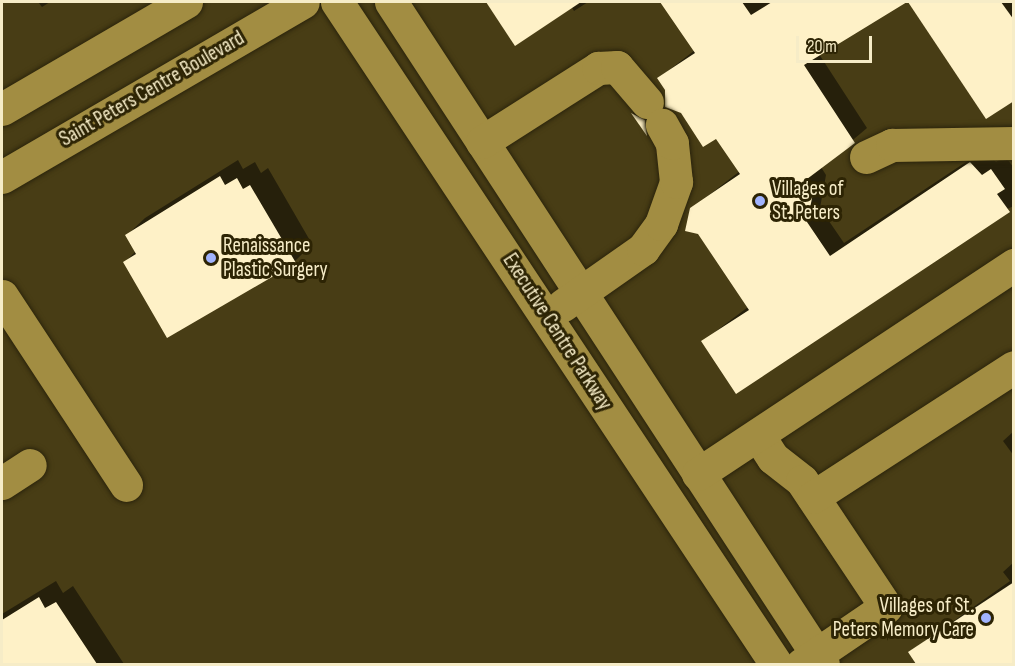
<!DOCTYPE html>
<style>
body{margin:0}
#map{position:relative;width:1015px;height:666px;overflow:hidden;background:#483d15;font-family:"Sofia Sans Condensed",sans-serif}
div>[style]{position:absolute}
.shadow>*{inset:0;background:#0007}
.building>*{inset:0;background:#fef1c7}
.roads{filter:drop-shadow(0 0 2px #2b240c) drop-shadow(0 0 2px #2b240c)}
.minor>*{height:33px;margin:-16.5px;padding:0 16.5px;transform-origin:16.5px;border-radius:16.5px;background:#a28d42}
.dots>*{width:16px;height:16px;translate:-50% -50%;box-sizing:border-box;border:3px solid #2d2404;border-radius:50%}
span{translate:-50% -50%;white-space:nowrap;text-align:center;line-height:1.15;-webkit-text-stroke:6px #2d2404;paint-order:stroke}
.street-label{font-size:21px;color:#f6ecc7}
.poi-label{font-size:21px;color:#f6ecc7}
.left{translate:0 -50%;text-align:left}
.right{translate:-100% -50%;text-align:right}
.frame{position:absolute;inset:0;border:3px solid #f6ecc7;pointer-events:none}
.scale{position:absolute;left:796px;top:36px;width:76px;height:27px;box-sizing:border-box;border:3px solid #f6ecc7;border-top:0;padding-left:8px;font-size:18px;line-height:21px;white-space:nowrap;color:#f6ecc7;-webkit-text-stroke:4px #2d2404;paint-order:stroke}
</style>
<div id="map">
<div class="shadow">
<div style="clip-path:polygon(38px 2px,50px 2px,42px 7px)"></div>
<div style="clip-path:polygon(487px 2px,588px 2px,574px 11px,571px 6px,515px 44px)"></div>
<div style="clip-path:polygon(667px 2px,904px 2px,819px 54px,867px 128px,821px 167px,826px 175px,820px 208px,844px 243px,984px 150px,996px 162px,1005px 156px,1014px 168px,1014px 206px,703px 341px,748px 307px,691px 209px,740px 171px,716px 136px,659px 78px,695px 50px)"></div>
<div style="clip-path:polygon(910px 2px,1014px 2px,1014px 99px,987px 117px)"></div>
<div style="clip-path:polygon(646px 100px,659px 121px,647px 134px,633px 113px)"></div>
<div style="clip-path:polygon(238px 160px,243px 169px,255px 162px,261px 173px,268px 168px,312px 244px,295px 261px,125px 262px,136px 251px,127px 235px,145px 218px)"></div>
<div style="clip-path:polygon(1014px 431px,1014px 456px,1003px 441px)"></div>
<div style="clip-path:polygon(1014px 562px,1014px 664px,917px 664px,910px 652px,1010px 581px,1003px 572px)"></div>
<div style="clip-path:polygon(56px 581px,63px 593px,73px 586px,124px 664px,2px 664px,2px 614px)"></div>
</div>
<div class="building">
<div style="clip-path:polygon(486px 2px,581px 2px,515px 46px)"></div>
<div style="clip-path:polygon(660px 2px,742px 2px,751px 15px,772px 2px,907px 2px,804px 65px,855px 143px,807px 179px,814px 189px,807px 222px,830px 256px,970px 162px,982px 175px,991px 169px,1005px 189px,997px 194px,1010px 212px,736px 394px,701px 341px,749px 310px,698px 234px,685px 231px,690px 208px,740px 174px,716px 139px,703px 147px,681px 113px,665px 107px,665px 90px,657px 78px,695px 53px)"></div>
<div style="clip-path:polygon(908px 2px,1001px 2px,1014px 20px,1014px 101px,986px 119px)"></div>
<div style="clip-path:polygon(631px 113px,645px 120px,647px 136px)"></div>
<div style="clip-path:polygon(220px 176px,225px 185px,237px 178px,243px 189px,250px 185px,296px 263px,167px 338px,123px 262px,136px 254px,125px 235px)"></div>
<div style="clip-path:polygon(1014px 582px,1014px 664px,916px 664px,908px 652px)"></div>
<div style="clip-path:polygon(39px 597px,45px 608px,56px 602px,97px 664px,2px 664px,2px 620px)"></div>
</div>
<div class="roads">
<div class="minor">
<div style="left:337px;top:2px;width:794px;rotate:56.45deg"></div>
<div style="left:391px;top:2px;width:790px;rotate:56.87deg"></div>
<div style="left:2px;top:109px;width:213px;rotate:-30.2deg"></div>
<div style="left:482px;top:142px;width:138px;rotate:-32.5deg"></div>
<div style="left:598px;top:68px;width:19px;rotate:-3deg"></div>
<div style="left:617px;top:67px;width:46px;rotate:49.4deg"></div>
<div style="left:866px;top:157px;width:29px;rotate:-25deg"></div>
<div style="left:892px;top:145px;width:122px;rotate:-0.9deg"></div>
<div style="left:2px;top:177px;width:348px;rotate:-30.2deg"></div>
<div style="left:2px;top:296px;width:226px;rotate:56.7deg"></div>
<div style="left:563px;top:305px;width:98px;rotate:-35deg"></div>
<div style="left:643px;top:249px;width:31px;rotate:-54deg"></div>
<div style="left:661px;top:224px;width:45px;rotate:-70.3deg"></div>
<div style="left:676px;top:182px;width:39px;rotate:-96deg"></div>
<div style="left:672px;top:143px;width:21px;rotate:-119deg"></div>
<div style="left:758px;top:435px;width:27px;rotate:57deg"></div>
<div style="left:773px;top:458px;width:37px;rotate:38deg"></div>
<div style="left:802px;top:481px;width:151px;rotate:56.3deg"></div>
<div style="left:886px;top:607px;width:102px;rotate:145.8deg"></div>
<div style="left:698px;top:474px;width:379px;rotate:-33.5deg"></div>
<div style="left:2px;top:483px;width:33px;rotate:-33deg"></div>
<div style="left:813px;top:497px;width:239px;rotate:-32.9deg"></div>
</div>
</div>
<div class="dots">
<div style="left:760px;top:201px;background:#a1b3fd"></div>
<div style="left:211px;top:258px;background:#a1b3fd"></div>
<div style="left:986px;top:618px;background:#a1b3fd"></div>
</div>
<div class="street-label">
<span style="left:152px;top:89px;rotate:-30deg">Saint Peters Centre Boulevard</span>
<span style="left:557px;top:332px;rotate:57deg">Executive Centre Parkway</span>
</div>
<div class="poi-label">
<span class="left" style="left:772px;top:201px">Villages of<br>St. Peters</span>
<span class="left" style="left:223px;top:258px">Renaissance<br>Plastic Surgery</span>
<span class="right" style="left:974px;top:618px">Villages of St.<br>Peters Memory Care</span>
</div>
<div class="frame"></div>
<div class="scale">20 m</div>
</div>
